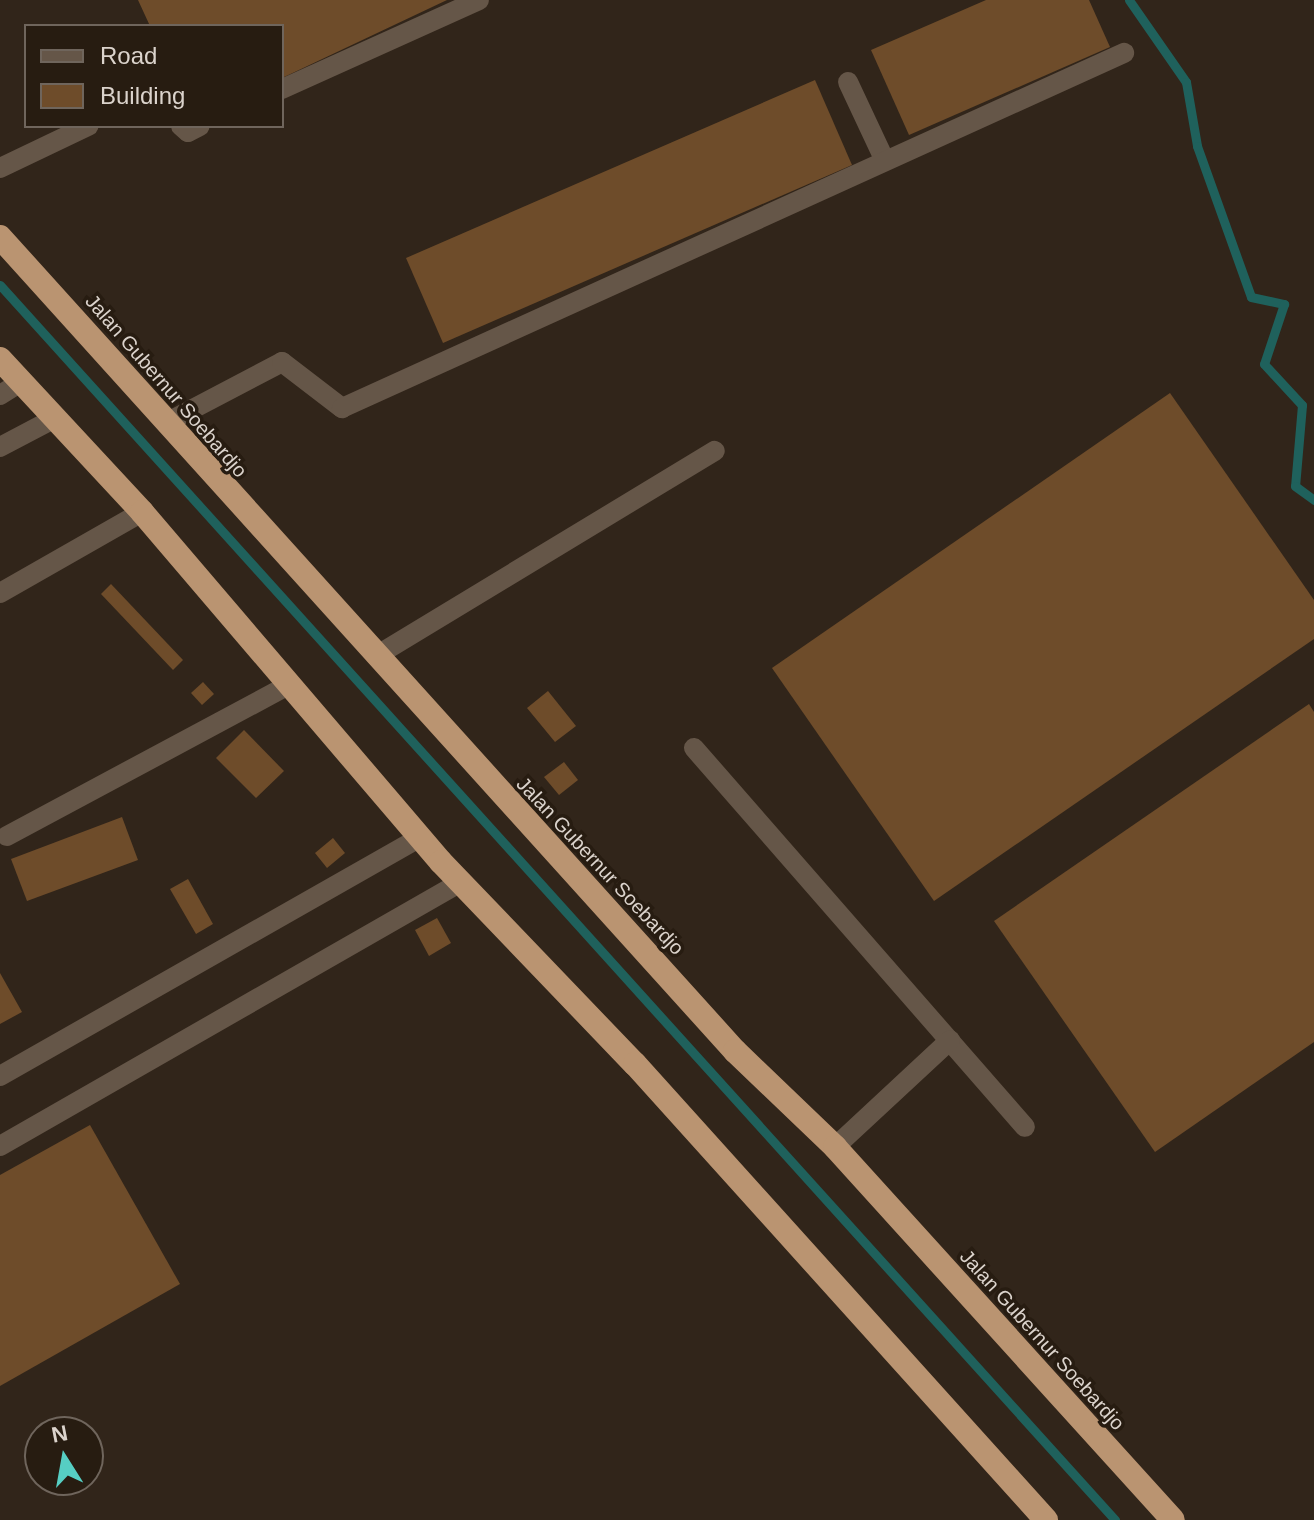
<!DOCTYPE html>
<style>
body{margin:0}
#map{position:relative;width:1314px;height:1520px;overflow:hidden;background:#31251a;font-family:Helvetica,sans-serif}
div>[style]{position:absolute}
.stream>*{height:9px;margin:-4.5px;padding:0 4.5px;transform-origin:4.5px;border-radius:4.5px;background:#1f615c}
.building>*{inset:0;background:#6e4c2a}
.minor>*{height:20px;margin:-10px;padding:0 10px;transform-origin:10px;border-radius:10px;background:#655648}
.highway>*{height:24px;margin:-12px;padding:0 12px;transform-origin:12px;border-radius:12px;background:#ba9471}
span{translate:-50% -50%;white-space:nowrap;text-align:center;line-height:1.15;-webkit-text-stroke:7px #271c11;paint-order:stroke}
.street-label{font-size:20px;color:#dbd3cc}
.legend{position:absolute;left:24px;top:24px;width:260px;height:104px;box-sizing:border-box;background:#271c11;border:2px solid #6f655c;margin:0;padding:10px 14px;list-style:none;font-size:24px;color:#dbd3cc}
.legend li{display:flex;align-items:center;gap:16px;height:40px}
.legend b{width:40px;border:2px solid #6f655c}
.north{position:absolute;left:24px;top:1416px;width:80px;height:80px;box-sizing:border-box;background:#271c11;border:2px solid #6f655c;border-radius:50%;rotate:349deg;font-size:22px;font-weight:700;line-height:32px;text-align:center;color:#dbd3cc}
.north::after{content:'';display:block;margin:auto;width:28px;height:36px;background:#56cec3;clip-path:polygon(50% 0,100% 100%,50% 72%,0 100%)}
</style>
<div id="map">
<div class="stream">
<div style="left:1129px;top:0;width:100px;rotate:55.2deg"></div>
<div style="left:1186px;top:82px;width:65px;rotate:80.2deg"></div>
<div style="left:1197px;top:146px;width:160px;rotate:70.3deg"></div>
<div style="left:1251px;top:297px;width:34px;rotate:12deg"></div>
<div style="left:1284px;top:304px;width:63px;rotate:108.4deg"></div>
<div style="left:1264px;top:364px;width:56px;rotate:47.2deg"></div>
<div style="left:1302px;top:405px;width:81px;rotate:94.9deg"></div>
<div style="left:1295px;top:486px;width:24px;rotate:36deg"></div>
<div style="left:0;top:285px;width:1664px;rotate:47.92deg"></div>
</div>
<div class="building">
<div style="clip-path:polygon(138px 0,447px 0,282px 78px,282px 26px,150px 26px)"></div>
<div style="clip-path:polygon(986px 0,1089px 0,1110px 47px,909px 135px,871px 50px)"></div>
<div style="clip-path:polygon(815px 80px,852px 165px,443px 343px,406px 258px)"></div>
<div style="clip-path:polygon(1170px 393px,1314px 600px,1314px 639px,934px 901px,772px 668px)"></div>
<div style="clip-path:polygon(111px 584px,183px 660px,173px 670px,101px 594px)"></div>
<div style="clip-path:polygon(203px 682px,214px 694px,202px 705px,191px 693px)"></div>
<div style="clip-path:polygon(548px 691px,576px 726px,555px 742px,527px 708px)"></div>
<div style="clip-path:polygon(1309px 704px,1314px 712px,1314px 1042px,1155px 1152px,994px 921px)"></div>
<div style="clip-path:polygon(244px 730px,284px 771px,256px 798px,216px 758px)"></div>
<div style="clip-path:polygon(564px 762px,578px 780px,559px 795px,544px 777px)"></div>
<div style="clip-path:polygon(122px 817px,138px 860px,27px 901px,11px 859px)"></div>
<div style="clip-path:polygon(333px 838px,345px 853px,327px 868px,315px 853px)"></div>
<div style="clip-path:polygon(188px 879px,213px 924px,196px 934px,170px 889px)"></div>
<div style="clip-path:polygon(437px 918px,451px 943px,429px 956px,415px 930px)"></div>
<div style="clip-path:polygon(0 973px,22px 1012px,0 1024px)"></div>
<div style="clip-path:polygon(90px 1125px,180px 1284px,0 1386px,0 1175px)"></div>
</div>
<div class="minor">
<div style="left:848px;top:82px;width:87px;rotate:64.9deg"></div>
<div style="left:282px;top:89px;width:216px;rotate:-24.3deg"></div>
<div style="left:181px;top:126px;width:9px;rotate:41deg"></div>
<div style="left:188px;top:132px;width:13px;rotate:-27deg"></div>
<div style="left:0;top:168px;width:98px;rotate:-25.5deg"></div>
<div style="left:0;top:395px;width:25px;rotate:-32deg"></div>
<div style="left:166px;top:423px;width:131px;rotate:-27.7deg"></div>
<div style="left:282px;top:362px;width:76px;rotate:37.5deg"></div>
<div style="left:342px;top:408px;width:859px;rotate:-24.42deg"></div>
<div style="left:0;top:447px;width:62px;rotate:-27.8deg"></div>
<div style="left:0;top:593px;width:163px;rotate:-29.7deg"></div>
<div style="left:376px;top:656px;width:396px;rotate:-31.2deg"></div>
<div style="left:694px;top:748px;width:503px;rotate:48.87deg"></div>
<div style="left:7px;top:836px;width:321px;rotate:-28.2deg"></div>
<div style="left:0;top:1076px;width:483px;rotate:-29.6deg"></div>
<div style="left:0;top:1146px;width:531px;rotate:-29.8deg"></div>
<div style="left:835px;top:1147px;width:157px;rotate:-42.9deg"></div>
</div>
<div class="highway">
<div style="left:0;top:237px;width:1097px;rotate:47.92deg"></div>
<div style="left:735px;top:1051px;width:139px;rotate:43.8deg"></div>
<div style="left:835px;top:1147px;width:503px;rotate:47.82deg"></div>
<div style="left:0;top:359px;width:209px;rotate:47.1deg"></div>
<div style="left:142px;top:512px;width:460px;rotate:49.5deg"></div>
<div style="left:441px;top:862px;width:280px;rotate:46.2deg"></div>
<div style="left:635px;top:1064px;width:614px;rotate:47.97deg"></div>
</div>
<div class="street-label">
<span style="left:166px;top:386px;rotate:49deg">Jalan Gubernur Soebardjo</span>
<span style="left:600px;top:866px;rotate:47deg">Jalan Gubernur Soebardjo</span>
<span style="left:1042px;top:1340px;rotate:48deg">Jalan Gubernur Soebardjo</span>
</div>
<ul class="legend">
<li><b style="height:10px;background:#655648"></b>Road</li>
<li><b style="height:22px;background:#6e4c2a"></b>Building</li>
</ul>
<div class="north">N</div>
</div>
